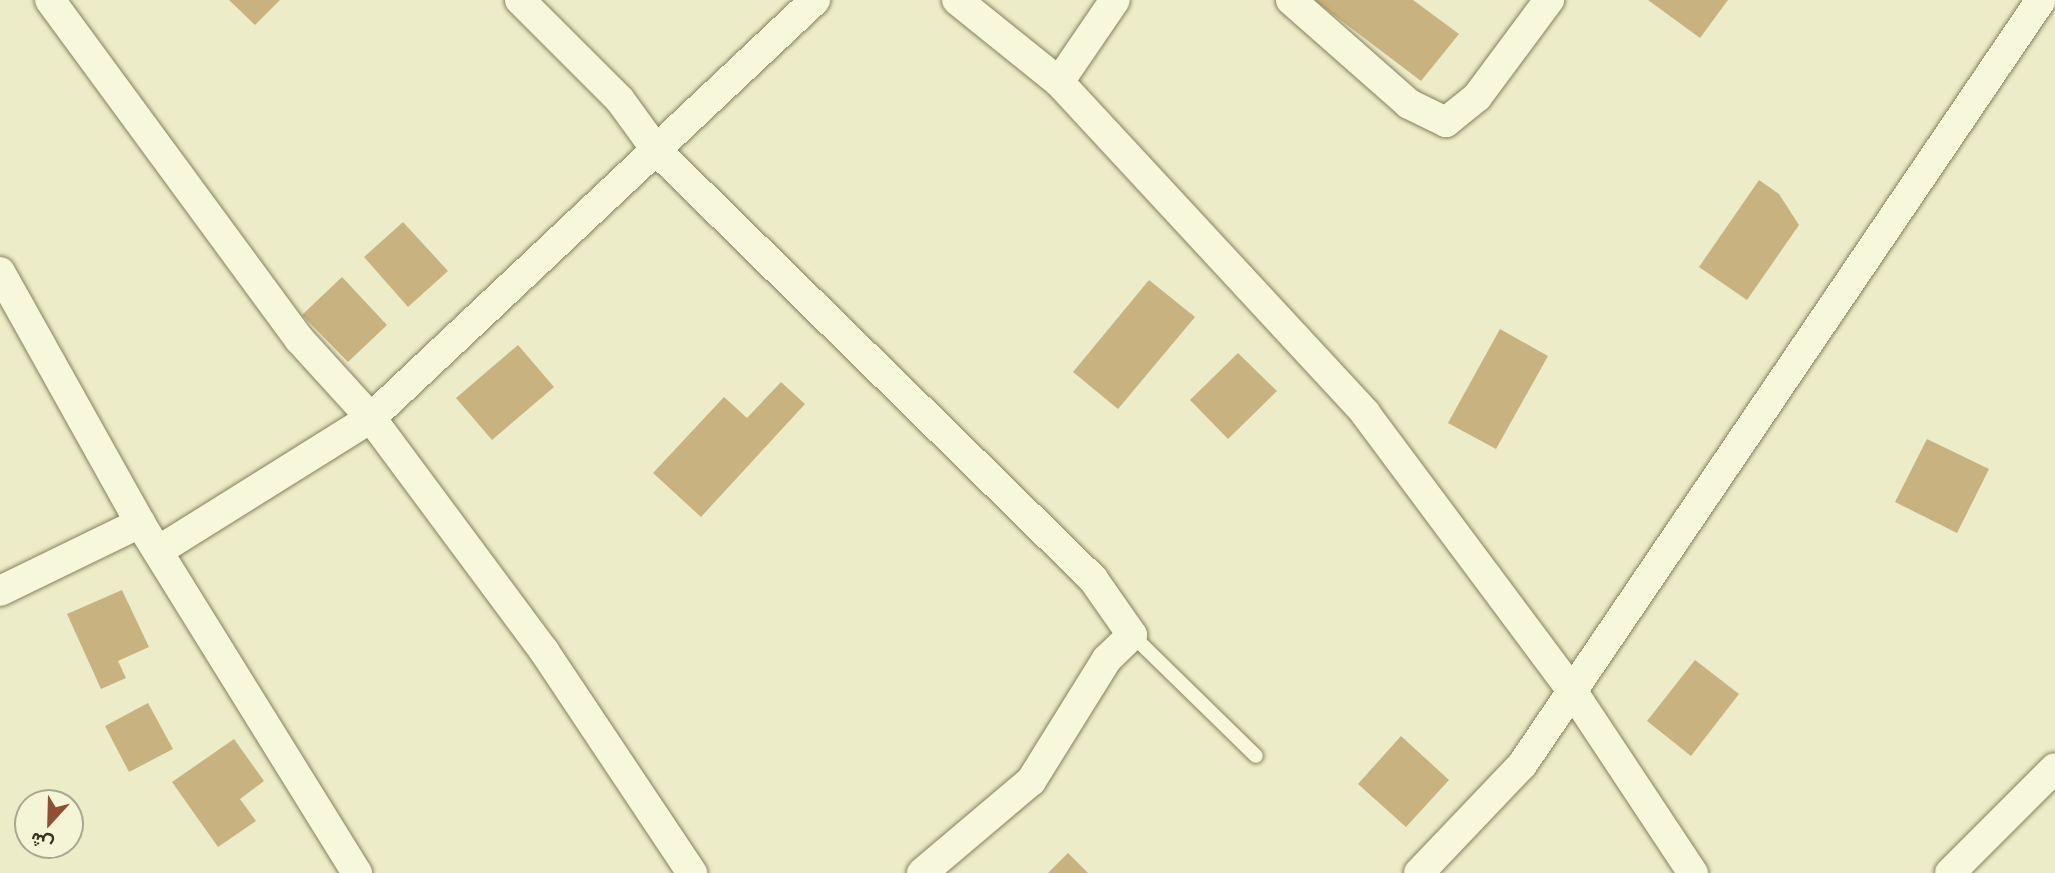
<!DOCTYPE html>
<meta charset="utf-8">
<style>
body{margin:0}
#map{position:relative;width:2055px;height:873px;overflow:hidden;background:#ececc8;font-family:"Roboto Serif",Vazirmatn,serif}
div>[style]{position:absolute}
.building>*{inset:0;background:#c8b380}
.roads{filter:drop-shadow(0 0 2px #87805e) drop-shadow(0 0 2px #87805e)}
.service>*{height:14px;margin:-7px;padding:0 7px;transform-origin:7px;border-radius:7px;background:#f7f7db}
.minor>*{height:30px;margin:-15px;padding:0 15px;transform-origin:15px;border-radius:15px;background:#f7f7db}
span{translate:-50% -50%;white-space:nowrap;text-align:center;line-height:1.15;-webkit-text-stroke:5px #f4f4d7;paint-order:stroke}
.north{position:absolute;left:14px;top:789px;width:70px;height:70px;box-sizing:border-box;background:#f4f4d7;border:2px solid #a9a78e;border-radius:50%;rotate:202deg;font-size:19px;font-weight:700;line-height:28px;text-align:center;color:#383321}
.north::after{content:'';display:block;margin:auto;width:24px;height:32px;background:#924e32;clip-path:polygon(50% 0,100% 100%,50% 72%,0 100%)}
</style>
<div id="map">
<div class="building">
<div style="clip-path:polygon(229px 0,280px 0,255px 25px)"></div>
<div style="clip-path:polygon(1314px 0,1413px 0,1459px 34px,1421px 81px)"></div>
<div style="clip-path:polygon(1648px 0,1728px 0,1700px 38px)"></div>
<div style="clip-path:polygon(1759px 180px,1779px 194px,1799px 225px,1747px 300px,1699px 267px)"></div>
<div style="clip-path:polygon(403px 222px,448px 271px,408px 307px,364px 257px)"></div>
<div style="clip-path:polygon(342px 277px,387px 325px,348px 362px,302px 315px)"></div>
<div style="clip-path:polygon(1149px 280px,1195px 317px,1118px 409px,1073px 372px)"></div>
<div style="clip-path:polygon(1500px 329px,1548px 356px,1496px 449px,1448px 423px)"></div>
<div style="clip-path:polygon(518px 345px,554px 387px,492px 440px,456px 398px)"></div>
<div style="clip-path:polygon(1238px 353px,1277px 391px,1228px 439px,1190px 400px)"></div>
<div style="clip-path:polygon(781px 382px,805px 404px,701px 517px,653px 473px,724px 397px,747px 418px)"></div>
<div style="clip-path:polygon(1927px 439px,1989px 469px,1957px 533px,1895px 502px)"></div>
<div style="clip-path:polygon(122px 590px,149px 647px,118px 661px,126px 678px,101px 689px,67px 614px)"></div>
<div style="clip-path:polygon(1695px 660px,1739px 694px,1691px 756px,1647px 721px)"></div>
<div style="clip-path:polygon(148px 703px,173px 749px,129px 772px,105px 726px)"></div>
<div style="clip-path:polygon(1401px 736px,1449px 780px,1406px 827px,1358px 784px)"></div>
<div style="clip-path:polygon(234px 739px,264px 781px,240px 799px,256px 821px,218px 847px,172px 782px)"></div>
<div style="clip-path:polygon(1068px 853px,1088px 873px,1048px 873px)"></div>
</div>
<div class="roads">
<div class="service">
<div style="left:1132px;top:635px;width:173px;rotate:44.3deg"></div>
</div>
<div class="minor">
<div style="left:50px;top:0;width:421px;rotate:53.7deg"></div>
<div style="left:299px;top:339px;width:107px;rotate:47.7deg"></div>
<div style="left:371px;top:418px;width:290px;rotate:53.4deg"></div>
<div style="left:544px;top:651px;width:267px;rotate:56.3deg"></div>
<div style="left:520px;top:0;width:141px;rotate:45deg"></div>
<div style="left:620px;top:100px;width:63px;rotate:54deg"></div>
<div style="left:657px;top:151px;width:611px;rotate:44.47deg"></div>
<div style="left:1093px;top:579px;width:68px;rotate:55.1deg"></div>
<div style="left:1132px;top:635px;width:35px;rotate:136deg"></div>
<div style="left:1107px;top:659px;width:144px;rotate:121.9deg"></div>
<div style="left:1031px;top:781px;width:143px;rotate:139.8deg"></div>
<div style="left:957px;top:0;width:131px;rotate:38.8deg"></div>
<div style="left:1059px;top:82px;width:451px;rotate:47.2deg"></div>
<div style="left:1365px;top:413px;width:344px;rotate:53.3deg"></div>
<div style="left:1571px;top:689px;width:221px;rotate:56.5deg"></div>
<div style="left:1291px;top:0;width:157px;rotate:41.4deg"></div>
<div style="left:1409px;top:104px;width:41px;rotate:25.9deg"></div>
<div style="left:1446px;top:122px;width:40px;rotate:-39deg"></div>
<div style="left:1477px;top:97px;width:121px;rotate:-53.4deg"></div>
<div style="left:1059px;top:82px;width:99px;rotate:-55.7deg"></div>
<div style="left:0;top:272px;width:287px;rotate:60.8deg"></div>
<div style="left:140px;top:523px;width:412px;rotate:58.2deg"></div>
<div style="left:158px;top:551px;width:251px;rotate:-32deg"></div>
<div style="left:371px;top:418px;width:610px;rotate:-43.27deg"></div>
<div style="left:0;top:591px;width:156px;rotate:-25.9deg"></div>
<div style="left:1419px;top:873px;width:149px;rotate:-46.4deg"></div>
<div style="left:1522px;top:765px;width:924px;rotate:-55.85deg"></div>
<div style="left:1950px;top:873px;width:148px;rotate:-45deg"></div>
</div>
</div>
<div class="north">ش</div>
</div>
